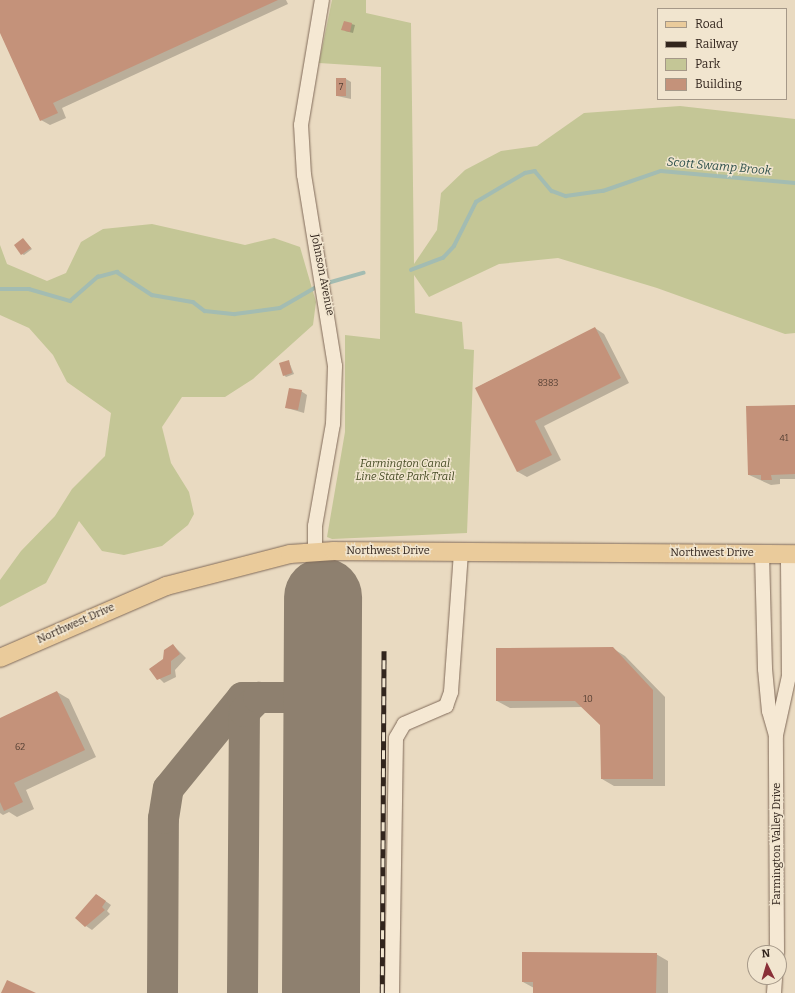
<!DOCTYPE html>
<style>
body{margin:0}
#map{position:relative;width:795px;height:993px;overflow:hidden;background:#e9dac1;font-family:Bitter,serif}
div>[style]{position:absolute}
.green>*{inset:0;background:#c4c696}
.shadow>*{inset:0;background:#0003}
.stream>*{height:3.5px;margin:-1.75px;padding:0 1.75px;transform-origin:1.75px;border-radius:1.75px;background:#a3bcb2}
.taxiway>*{height:31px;margin:-15.5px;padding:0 15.5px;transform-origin:15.5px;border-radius:15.5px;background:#8e806f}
.runway>*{height:78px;margin:-39px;padding:0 39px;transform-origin:39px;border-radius:39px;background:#8e806f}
.building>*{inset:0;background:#c4927a}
.roads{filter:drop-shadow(0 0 1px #816b5a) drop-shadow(0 0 1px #816b5a)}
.minor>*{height:14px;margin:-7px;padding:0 7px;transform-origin:7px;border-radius:7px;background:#f5e8d3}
.major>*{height:18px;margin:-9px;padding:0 9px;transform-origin:9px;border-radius:9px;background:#eacb9b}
.rail>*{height:4.5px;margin-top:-2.25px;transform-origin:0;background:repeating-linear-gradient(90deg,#f1e5cf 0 9px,#32251d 0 18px);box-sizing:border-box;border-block:1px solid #32251d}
span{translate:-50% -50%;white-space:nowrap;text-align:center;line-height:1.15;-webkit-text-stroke:3px #f1e5cf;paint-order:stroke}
.number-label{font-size:9px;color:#564034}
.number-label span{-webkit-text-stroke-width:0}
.street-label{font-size:11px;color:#32251d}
.park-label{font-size:11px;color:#464c25;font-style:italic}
.water-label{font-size:12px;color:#2d504b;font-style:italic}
.legend{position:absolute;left:657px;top:8px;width:130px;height:92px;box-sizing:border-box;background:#f1e5cf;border:1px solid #a59888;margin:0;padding:5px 7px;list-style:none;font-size:12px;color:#32251d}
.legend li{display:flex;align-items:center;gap:8px;height:20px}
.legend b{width:20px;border:1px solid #a59888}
.north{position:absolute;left:747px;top:945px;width:40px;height:40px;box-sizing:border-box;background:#f1e5cf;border:1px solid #a59888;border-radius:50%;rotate:355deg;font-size:11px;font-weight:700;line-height:16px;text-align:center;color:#32251d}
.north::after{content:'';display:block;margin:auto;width:14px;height:18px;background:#8a3038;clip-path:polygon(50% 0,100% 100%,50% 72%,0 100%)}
</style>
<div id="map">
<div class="green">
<div style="clip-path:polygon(332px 0,366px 0,366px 13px,411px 23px,414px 264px,437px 230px,441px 193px,465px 170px,501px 151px,537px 146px,584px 113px,680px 106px,795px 119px,795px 333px,785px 334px,657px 288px,558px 258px,499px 264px,429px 297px,414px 275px,415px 313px,462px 322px,464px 349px,474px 350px,467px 533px,332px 539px,327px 537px,345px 432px,345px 335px,380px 339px,381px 67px,319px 63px)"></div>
<div style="clip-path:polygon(152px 224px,245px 245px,274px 238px,300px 247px,316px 302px,313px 325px,253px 379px,225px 397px,182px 397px,162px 427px,171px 463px,189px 492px,194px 514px,188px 525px,162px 546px,124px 555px,102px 551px,79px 521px,46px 583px,0 607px,0 580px,21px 551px,55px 516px,72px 489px,105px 456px,111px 413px,67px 382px,53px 355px,29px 328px,0 315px,0 245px,7px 264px,47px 281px,66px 273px,81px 242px,103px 229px)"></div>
</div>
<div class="shadow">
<div style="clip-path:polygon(0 0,286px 0,288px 4px,62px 108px,66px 118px,50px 125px,41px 120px,0 31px)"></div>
<div style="clip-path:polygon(344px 22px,355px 25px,353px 33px,345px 31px)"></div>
<div style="clip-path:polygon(346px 79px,351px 82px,351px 99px,337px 96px)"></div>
<div style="clip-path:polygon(23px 239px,32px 249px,24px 255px,22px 254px)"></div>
<div style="clip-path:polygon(595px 328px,604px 334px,629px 383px,544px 426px,561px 460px,527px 477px,518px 472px,476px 388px)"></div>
<div style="clip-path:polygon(289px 362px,294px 374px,286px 377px,284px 375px)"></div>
<div style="clip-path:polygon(301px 391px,307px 395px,304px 413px,287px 408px)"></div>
<div style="clip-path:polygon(795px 406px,795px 479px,780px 479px,780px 484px,771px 485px,749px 475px)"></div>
<div style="clip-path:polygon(173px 645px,186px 658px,175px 670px,176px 677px,164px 683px,150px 669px,164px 660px)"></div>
<div style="clip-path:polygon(612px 648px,625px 656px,665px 697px,665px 786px,614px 786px,602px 779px,601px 725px,583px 707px,510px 708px,497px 701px)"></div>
<div style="clip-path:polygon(57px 692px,69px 699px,96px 757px,26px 790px,34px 809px,17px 817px,9px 812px,3px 815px,0 813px,0 719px)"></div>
<div style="clip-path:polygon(97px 895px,111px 905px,107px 911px,110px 914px,92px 930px,86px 926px)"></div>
<div style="clip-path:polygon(656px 954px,668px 961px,668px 993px,534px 993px,534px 988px,523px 982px)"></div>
</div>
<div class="stream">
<div style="left:411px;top:270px;width:34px;rotate:-21deg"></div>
<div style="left:443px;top:258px;width:16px;rotate:-47deg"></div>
<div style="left:454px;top:246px;width:49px;rotate:-63.4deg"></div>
<div style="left:476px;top:202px;width:57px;rotate:-30.6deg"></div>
<div style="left:525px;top:173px;width:10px;rotate:-11deg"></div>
<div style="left:535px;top:171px;width:26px;rotate:50deg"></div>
<div style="left:552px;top:191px;width:15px;rotate:20deg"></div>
<div style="left:566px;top:196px;width:37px;rotate:-8deg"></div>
<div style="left:603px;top:191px;width:61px;rotate:-19deg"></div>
<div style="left:661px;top:171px;width:135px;rotate:5.1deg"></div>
<div style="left:324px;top:284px;width:41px;rotate:-15.8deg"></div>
<div style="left:0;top:289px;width:29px"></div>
<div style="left:29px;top:289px;width:43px;rotate:16.3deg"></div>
<div style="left:70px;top:301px;width:37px;rotate:-41deg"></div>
<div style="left:98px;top:277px;width:20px;rotate:-15deg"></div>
<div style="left:117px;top:272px;width:42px;rotate:33.3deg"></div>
<div style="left:152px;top:295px;width:42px;rotate:9.7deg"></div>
<div style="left:193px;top:302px;width:15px;rotate:37deg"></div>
<div style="left:205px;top:311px;width:30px;rotate:6deg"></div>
<div style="left:235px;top:314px;width:45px;rotate:-7.6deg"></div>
<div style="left:280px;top:308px;width:44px;rotate:-30.1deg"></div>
</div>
<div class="taxiway">
<div style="left:162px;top:993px;width:175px;rotate:-89.7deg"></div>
<div style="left:163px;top:818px;width:30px;rotate:-81deg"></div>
<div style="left:168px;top:788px;width:117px;rotate:-50.9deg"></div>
<div style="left:242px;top:697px;width:12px"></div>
<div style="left:242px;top:993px;width:282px;rotate:-89.6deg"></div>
<div style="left:244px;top:711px;width:20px;rotate:-45deg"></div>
<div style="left:258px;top:697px;width:64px"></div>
</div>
<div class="runway">
<div style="left:321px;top:993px;width:396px;rotate:-89.7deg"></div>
</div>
<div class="building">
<div style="clip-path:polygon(0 0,278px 0,53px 103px,58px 113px,40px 121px,0 33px)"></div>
<div style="clip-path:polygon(344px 21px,352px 23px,350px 32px,341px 30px)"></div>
<div style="clip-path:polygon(336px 78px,346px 78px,346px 96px,336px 96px)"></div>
<div style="clip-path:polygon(23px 238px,31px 248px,21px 255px,14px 245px)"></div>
<div style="clip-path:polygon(595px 327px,621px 378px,535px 421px,552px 455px,517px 472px,475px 388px)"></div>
<div style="clip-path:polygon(289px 360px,292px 373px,283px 376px,279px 363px)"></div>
<div style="clip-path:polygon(289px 388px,302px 390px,298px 410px,285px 408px)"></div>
<div style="clip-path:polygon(795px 405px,795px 474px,771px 475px,772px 480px,761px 480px,761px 475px,748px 475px,746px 406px)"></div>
<div style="clip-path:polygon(173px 644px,180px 654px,171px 661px,171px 674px,157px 680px,149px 669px,163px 659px,164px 650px)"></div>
<div style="clip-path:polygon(613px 647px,653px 690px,653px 779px,601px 779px,600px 725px,575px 701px,496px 701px,496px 648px)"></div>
<div style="clip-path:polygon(57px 691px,85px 750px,14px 783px,23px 802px,4px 811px,0 802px,0 718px)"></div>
<div style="clip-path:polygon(96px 894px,106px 901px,102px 907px,105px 910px,85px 927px,75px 918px)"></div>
<div style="clip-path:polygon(522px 952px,657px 953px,656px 993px,533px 993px,533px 982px,522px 982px)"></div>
<div style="clip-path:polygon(7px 980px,36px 993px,1px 993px)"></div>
</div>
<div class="roads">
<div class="minor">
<div style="left:315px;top:551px;width:25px;rotate:-90deg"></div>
<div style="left:315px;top:526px;width:104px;rotate:-80deg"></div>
<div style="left:333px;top:424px;width:58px;rotate:-88deg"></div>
<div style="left:335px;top:366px;width:193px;rotate:-99.2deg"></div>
<div style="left:304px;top:175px;width:50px;rotate:-93.4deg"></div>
<div style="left:301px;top:125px;width:127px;rotate:-80.5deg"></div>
<div style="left:762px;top:554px;width:115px;rotate:88.5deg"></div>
<div style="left:765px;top:669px;width:42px;rotate:84.6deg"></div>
<div style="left:769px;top:711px;width:25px;rotate:74deg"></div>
<div style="left:777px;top:953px;width:218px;rotate:-90.3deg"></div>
<div style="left:776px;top:735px;width:60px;rotate:-77.6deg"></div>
<div style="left:789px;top:676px;width:122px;rotate:-90.5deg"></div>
<div style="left:392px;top:993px;width:255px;rotate:-89.1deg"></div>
<div style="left:396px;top:738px;width:16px;rotate:-60deg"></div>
<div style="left:404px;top:724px;width:46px;rotate:-23.2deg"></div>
<div style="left:446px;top:706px;width:15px;rotate:-70deg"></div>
<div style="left:451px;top:692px;width:140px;rotate:-85.9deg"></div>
<div style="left:774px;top:993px;width:16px;rotate:-86deg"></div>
</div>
<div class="major">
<div style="left:0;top:658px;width:181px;rotate:-23.4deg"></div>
<div style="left:166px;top:586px;width:128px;rotate:-14.5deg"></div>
<div style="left:290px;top:554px;width:44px;rotate:-3.9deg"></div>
<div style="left:334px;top:551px;width:461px;rotate:0.4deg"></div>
</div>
</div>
<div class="rail">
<div style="left:382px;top:993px;width:342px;rotate:-89.7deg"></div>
</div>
<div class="number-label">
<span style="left:341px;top:87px">7</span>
<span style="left:548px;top:383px">8383</span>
<span style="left:784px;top:438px">41</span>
<span style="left:588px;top:699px">10</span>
<span style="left:20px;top:747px">62</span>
</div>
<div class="street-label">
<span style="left:322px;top:275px;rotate:79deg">Johnson Avenue</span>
<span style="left:388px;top:551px">Northwest Drive</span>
<span style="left:712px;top:553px">Northwest Drive</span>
<span style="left:76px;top:624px;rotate:-24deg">Northwest Drive</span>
<span style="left:777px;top:844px;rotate:-90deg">Farmington Valley Drive</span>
</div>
<div class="park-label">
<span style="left:405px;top:471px">Farmington Canal<br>Line State Park Trail</span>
</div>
<div class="water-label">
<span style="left:719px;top:167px;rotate:5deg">Scott Swamp Brook</span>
</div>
<ul class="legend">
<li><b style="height:5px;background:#eacb9b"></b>Road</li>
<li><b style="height:5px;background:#32251d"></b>Railway</li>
<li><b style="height:11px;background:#c4c696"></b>Park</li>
<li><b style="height:11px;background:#c4927a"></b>Building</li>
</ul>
<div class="north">N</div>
</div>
